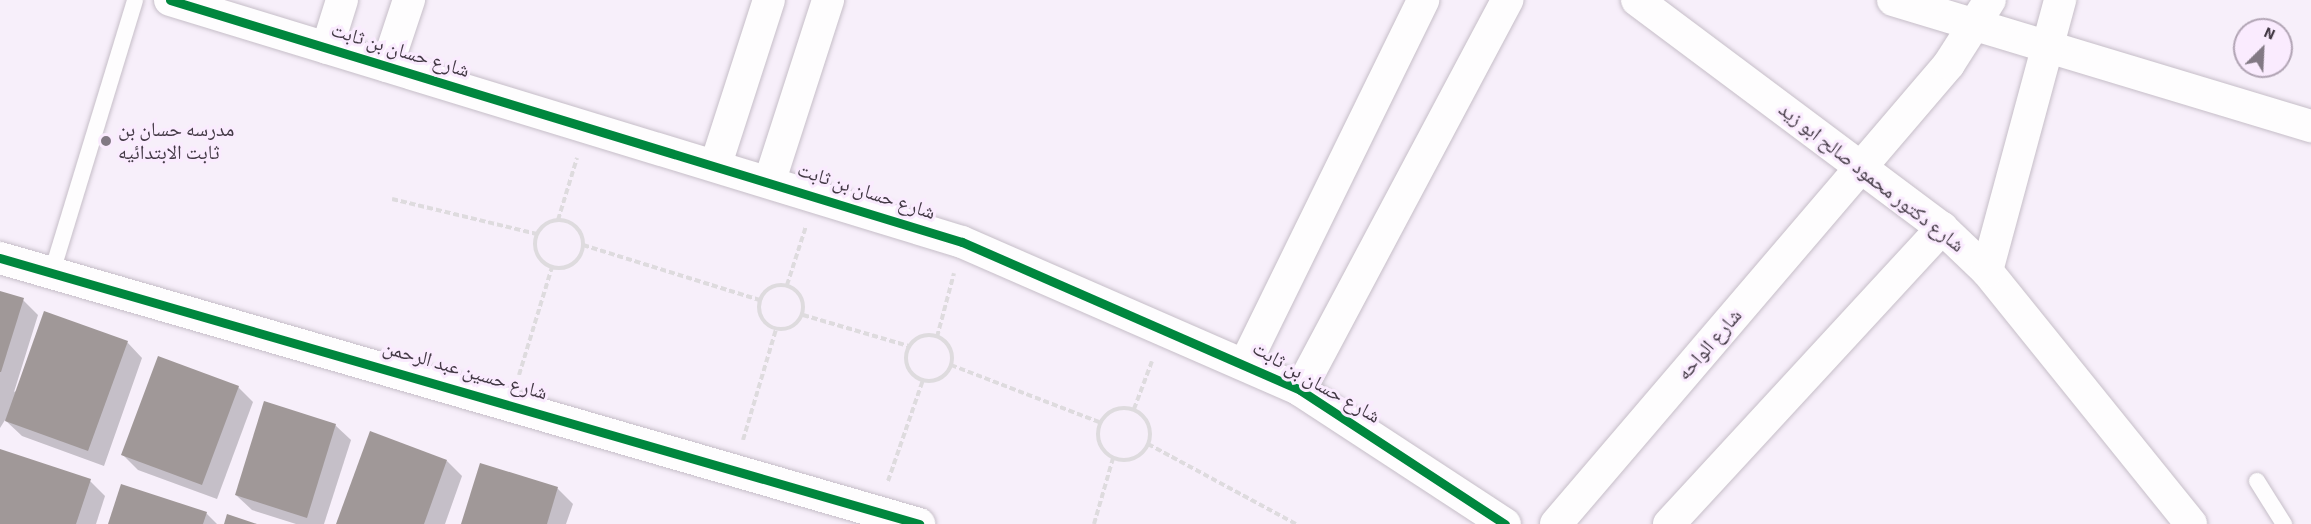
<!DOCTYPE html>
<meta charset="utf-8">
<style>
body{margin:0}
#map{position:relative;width:2311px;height:524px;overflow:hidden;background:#f7effa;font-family:"Source Sans 3","Noto Naskh Arabic",sans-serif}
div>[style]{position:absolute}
.shadow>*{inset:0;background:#0003}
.building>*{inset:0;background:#a09898}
.path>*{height:4px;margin-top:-2px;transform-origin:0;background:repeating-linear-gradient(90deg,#dedbde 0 6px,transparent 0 9px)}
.path>.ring{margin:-2px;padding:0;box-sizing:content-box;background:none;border:4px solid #dedbde;border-radius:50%}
.roads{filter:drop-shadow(0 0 2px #c6bec8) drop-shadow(0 0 2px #c6bec8)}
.service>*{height:16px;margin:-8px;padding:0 8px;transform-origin:8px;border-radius:8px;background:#fefdfe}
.minor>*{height:32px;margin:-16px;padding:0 16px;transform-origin:16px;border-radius:16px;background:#fefdfe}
.cycleway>*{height:9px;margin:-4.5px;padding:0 4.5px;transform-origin:4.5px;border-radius:4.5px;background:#00873e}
.dots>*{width:16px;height:16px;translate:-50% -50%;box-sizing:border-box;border:3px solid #faebfe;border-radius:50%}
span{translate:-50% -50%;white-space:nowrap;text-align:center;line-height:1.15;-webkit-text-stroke:6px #faebfe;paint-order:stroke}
.street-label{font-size:20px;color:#433945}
.poi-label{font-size:20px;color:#433945}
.left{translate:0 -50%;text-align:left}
.north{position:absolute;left:2233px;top:18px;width:60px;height:60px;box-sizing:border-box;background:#faebfe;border:2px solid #b1a4b4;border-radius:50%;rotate:24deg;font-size:16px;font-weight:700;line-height:24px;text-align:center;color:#433945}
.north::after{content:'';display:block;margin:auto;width:21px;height:27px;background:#827984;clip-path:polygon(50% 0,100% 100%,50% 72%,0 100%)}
</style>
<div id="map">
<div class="shadow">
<div style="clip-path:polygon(0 292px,23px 300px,38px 315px,14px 392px,127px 342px,142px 358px,104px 466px,22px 436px,5px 420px,0 428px)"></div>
<div style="clip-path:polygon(238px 387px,253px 402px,217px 499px,138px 470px,123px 455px)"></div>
<div style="clip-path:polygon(335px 425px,351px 440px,324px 524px,296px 524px,252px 510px,236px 495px)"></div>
<div style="clip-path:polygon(0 450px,90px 481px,105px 496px,96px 524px,0 524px)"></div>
<div style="clip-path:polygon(447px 461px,462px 476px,445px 524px,337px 524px)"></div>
<div style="clip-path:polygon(557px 488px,573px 504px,566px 524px,462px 524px)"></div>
<div style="clip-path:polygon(206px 513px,217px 524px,110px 524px)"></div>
</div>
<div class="building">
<div style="clip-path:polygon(0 291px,24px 298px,1px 372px,0 372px)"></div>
<div style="clip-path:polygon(44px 311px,128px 341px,88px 451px,5px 421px)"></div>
<div style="clip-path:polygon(158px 356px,239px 386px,202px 485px,121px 455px)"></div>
<div style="clip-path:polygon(264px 401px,336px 424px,307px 518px,235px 495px)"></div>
<div style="clip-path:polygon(370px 431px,447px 460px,424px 524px,336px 524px)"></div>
<div style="clip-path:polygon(0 449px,91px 479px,76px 524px,0 524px)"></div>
<div style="clip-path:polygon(480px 463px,558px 487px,547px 524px,461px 524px)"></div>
<div style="clip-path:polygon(121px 484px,207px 512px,203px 524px,108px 524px)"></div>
<div style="clip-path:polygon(227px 514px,257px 524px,224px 524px)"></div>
</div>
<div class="path">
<div style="left:392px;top:199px;width:149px;rotate:13.6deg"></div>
<div style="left:558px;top:220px;width:65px;rotate:-73deg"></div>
<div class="ring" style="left:535px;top:220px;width:44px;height:44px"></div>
<div style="left:583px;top:245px;width:185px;rotate:17.3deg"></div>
<div class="ring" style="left:759px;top:285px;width:40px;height:40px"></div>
<div style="left:787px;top:285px;width:62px;rotate:-72.1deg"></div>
<div style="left:803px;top:315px;width:109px;rotate:16.4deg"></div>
<div class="ring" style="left:906px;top:335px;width:42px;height:42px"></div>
<div style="left:937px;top:337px;width:66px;rotate:-75.1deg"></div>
<div style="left:951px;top:365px;width:159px;rotate:21.1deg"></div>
<div style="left:519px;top:375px;width:113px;rotate:-73deg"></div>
<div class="ring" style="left:1098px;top:408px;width:48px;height:48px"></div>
<div style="left:1134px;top:409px;width:51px;rotate:-69.4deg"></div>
<div style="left:743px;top:440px;width:116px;rotate:-73.4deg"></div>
<div style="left:1148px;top:444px;width:168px;rotate:28.4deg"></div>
<div style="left:888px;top:481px;width:107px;rotate:-70.9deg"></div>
<div style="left:1094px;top:524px;width:69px;rotate:-73.9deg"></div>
</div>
<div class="roads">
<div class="service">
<div style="left:52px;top:272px;width:284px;rotate:-73deg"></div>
<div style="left:2257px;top:481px;width:51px;rotate:57.9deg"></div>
</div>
<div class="minor">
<div style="left:170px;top:0;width:828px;rotate:16.99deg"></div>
<div style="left:962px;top:242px;width:369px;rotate:23.6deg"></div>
<div style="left:1300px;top:390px;width:245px;rotate:33.2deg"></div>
<div style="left:1637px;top:0;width:381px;rotate:36.8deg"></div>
<div style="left:1942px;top:228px;width:62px;rotate:43.7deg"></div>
<div style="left:1987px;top:271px;width:325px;rotate:51.1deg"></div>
<div style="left:1893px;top:0;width:437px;rotate:16.8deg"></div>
<div style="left:327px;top:48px;width:50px;rotate:-72.6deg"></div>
<div style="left:387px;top:66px;width:70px;rotate:-71.6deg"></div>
<div style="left:716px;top:164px;width:172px;rotate:-72.1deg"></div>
<div style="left:770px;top:180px;width:189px;rotate:-72.1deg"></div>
<div style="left:0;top:258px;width:957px;rotate:16.14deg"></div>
<div style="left:1987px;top:271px;width:281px;rotate:-74.9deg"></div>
<div style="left:1246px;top:362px;width:403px;rotate:-63.9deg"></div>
<div style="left:1300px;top:390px;width:442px;rotate:-62deg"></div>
<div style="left:1556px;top:524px;width:605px;rotate:-49.49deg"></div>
<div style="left:1949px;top:64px;width:76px;rotate:-57.4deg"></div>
<div style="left:1669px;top:524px;width:403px;rotate:-47.3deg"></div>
</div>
</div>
<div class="cycleway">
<div style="left:170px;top:0;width:828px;rotate:16.99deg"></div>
<div style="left:962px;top:242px;width:369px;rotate:23.6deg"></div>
<div style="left:1300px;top:390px;width:245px;rotate:33.2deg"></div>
<div style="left:0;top:258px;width:957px;rotate:16.14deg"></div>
</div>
<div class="dots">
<div style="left:106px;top:141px;background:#827984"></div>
</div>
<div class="street-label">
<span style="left:400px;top:51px;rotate:17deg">شارع حسان بن ثابت</span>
<span style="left:1871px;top:178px;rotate:38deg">شارع دكتور محمود صالح ابو زيد</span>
<span style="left:866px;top:192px;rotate:18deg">شارع حسان بن ثابت</span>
<span style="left:1710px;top:345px;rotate:-49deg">شارع الواحه</span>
<span style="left:465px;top:371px;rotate:16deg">شارع حسين عبد الرحمن</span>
<span style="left:1316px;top:383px;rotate:30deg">شارع حسان بن ثابت</span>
</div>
<div class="poi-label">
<span class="left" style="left:118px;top:142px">مدرسه حسان بن<br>ثابت الابتدائيه</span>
</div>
<div class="north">N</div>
</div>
